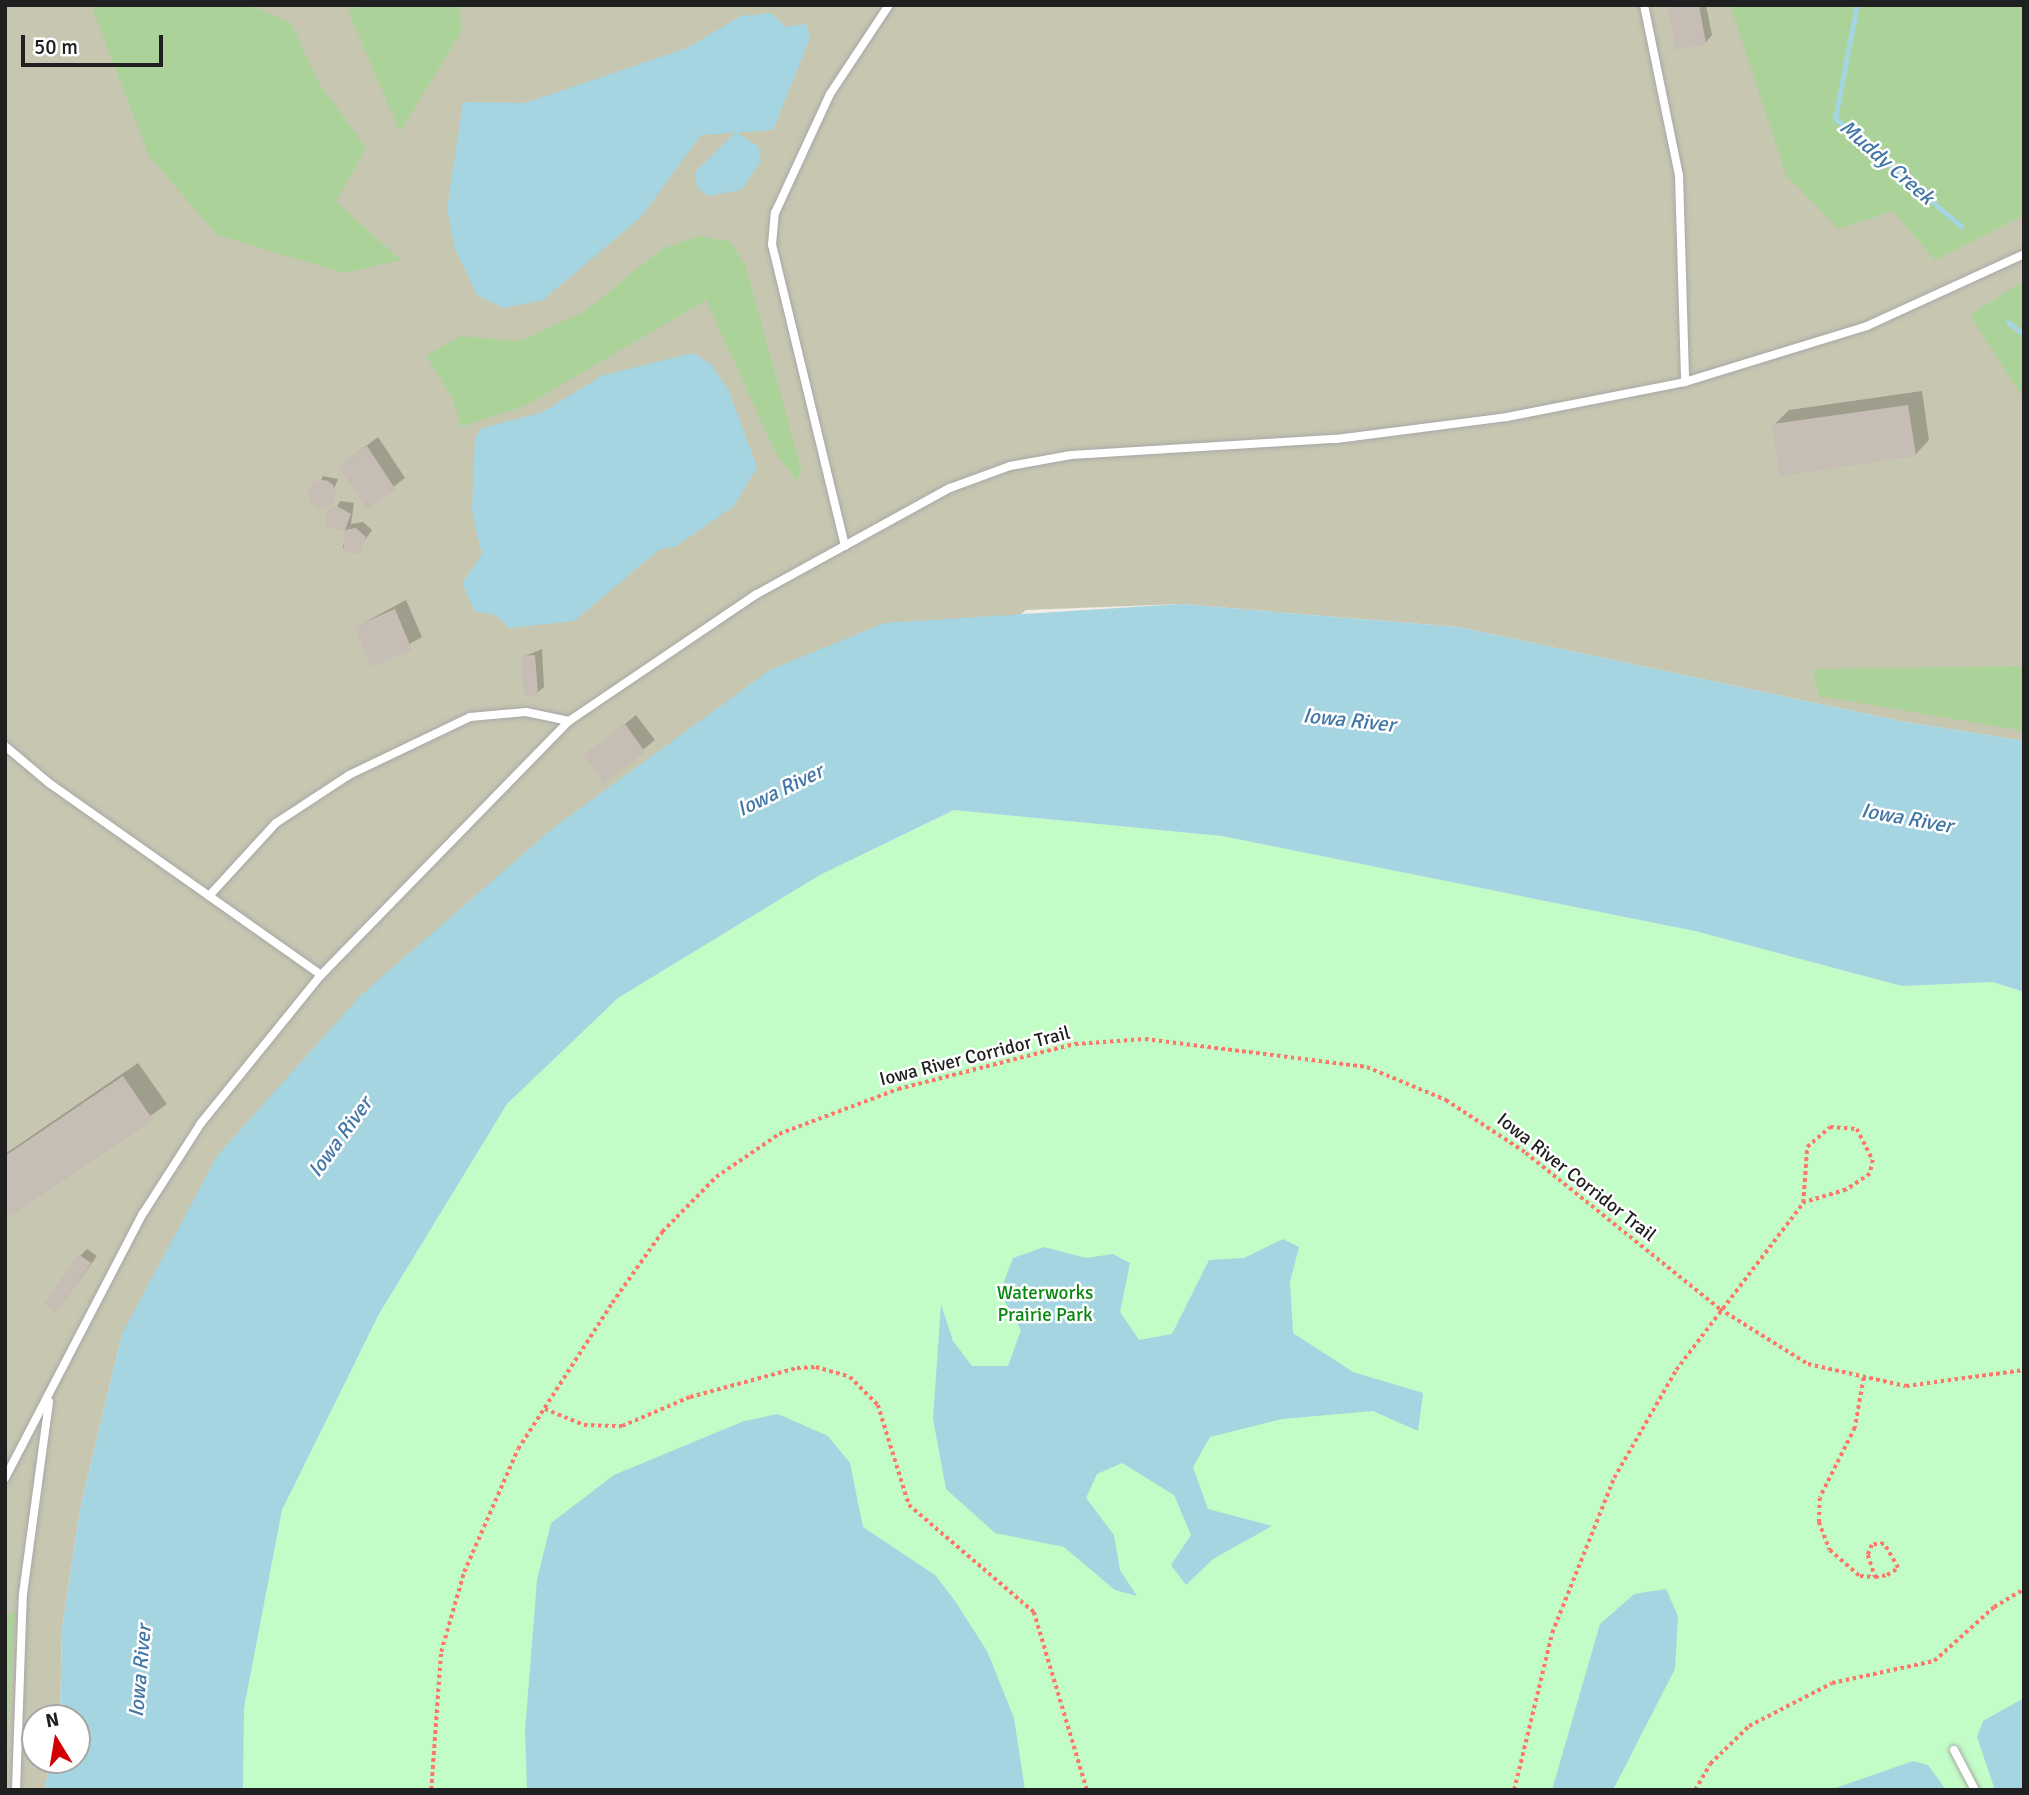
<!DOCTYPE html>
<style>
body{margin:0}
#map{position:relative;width:2029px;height:1795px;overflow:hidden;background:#f1ede6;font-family:Signika,sans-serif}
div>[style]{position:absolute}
.construction>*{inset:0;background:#c7c6b1}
.forest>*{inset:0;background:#abd399}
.park>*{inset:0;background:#c2fcc6}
.water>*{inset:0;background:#a5d5e1}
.shadow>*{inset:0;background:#0003}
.stream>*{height:5px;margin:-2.5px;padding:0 2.5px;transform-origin:2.5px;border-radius:2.5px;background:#a5d5e1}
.building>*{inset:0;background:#c6bdb5}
.round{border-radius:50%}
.path>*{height:3.5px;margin-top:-1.75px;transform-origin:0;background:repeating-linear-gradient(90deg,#ff766a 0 3.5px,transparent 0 7px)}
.roads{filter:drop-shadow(0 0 2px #a7a7a7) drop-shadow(0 0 2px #a7a7a7)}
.lane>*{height:8px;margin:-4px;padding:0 4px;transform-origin:4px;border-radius:4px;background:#fff}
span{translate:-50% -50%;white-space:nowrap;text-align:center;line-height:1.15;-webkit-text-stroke:5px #fff;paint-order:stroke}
.street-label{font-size:19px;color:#202020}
.park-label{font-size:19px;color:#06870e}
.water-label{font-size:21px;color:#4276a6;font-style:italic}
.frame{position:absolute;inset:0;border:7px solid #202020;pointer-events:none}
.north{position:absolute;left:21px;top:1704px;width:70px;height:70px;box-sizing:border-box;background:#fff;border:2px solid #a6a6a6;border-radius:50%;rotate:349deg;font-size:19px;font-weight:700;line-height:28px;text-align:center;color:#202020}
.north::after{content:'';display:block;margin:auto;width:24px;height:32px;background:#d10005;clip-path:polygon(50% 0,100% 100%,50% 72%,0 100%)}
.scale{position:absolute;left:21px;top:35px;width:142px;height:32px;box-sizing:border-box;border:4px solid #202020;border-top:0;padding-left:9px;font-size:21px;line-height:24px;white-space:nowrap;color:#202020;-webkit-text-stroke:5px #fff;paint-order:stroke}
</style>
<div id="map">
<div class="construction">
<div style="clip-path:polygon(5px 5px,2024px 5px,2024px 741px,1900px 721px,1458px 627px,1181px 604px,1026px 610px,122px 1334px,80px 1509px,62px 1629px,60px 1718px,35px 1718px,35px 1760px,51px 1760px,44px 1790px,5px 1790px)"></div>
</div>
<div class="forest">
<div style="clip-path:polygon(91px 5px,250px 5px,291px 23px,318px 82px,366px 148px,336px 202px,401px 260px,344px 273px,217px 235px,149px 156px)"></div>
<div style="clip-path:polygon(361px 5px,460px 5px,461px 32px,400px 132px,348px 11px)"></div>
<div style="clip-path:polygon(1730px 5px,2024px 5px,2024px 215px,1935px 260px,1893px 211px,1839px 229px,1786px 175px)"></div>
<div style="clip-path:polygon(699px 236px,729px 241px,745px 264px,802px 472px,797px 481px,776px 454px,706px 300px,525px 406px,461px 427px,453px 399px,426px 356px,461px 336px,520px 341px,585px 311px,662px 249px)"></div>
<div style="clip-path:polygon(2024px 280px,2024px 400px,1970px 315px)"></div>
<div style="clip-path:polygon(2024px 666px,2024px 731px,1819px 696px,1813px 669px)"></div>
<div style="clip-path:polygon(15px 1613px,5px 1776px,5px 1615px)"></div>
</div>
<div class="park">
<div style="clip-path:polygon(954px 810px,1222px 836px,1695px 931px,1902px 986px,1993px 982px,2024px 992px,2024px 1790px,243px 1790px,244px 1708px,282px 1510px,379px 1314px,507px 1104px,618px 998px,820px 875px)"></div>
</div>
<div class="water">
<div style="clip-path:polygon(771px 13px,786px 27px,806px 24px,810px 38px,773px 130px,701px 135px,641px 217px,543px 300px,503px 308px,477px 295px,455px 249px,447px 209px,463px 102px,525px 103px,687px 48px,741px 16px)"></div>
<div style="clip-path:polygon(736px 132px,759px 147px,761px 161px,741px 190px,708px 196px,697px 187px,695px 172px)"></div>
<div style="clip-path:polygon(693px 353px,711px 364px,729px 391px,757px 467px,734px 506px,675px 547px,660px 549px,574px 621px,509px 628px,496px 615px,474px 611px,462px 583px,482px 555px,472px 511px,475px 438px,482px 428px,543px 412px,601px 376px)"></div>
<div style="clip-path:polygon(1181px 604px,1458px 627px,1900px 721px,2024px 741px,2024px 992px,1993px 982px,1902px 986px,1695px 931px,1222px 836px,954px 810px,820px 875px,618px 998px,507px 1104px,379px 1314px,282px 1510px,244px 1708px,243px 1790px,44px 1790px,51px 1760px,77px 1760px,77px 1718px,60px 1718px,62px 1629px,80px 1509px,122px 1334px,217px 1156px,360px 996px,553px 828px,770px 670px,884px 623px)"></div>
<div style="clip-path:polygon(1283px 1239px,1299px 1247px,1290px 1282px,1293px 1333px,1353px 1372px,1423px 1393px,1418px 1431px,1373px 1411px,1282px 1419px,1210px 1437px,1193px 1467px,1208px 1509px,1272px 1526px,1213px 1559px,1186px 1585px,1171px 1565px,1191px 1535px,1174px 1495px,1122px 1463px,1097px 1474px,1086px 1498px,1114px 1535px,1120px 1570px,1137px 1596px,1115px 1590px,1064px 1547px,995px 1533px,946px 1489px,933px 1419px,941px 1304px,953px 1341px,972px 1366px,1008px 1366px,1021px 1330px,1000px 1293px,1013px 1258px,1044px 1247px,1086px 1258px,1113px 1254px,1130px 1263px,1120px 1312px,1139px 1340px,1172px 1334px,1209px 1260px,1244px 1258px)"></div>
<div style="clip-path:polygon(778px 1414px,828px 1436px,850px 1463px,863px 1527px,935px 1575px,955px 1601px,987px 1651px,1014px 1718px,1025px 1790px,527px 1790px,525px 1731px,537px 1580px,551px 1523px,614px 1475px,744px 1421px)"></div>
<div style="clip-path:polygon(1666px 1589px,1678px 1616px,1675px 1669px,1613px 1790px,1552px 1790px,1600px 1624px,1634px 1594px)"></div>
<div style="clip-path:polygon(2024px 1698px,2024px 1790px,1995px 1790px,1977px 1737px,1983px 1721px)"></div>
<div style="clip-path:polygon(1913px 1761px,1928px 1765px,1946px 1790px,1830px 1790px)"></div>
</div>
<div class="shadow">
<div style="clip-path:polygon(1706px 5px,1712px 35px,1706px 42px,1669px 7px)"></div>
<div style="clip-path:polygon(1922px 391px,1929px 440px,1915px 455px,1774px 425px,1789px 410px)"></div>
<div style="clip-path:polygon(378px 437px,405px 478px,368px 506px,340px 466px)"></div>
<div style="clip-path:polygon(323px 476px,338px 479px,328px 504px,312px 500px)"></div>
<div style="clip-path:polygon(340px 501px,354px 503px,351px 524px,363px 522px,372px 530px,356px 553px,343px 548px,346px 530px,328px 524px)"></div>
<div style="clip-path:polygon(406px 600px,422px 637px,372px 665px,356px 627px)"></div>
<div style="clip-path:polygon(542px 649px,544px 687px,537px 693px,523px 657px)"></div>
<div style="clip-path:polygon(636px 715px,655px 740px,604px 781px,585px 756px)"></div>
<div style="clip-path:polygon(138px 1063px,167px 1104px,12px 1214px,5px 1204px,5px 1154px)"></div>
<div style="clip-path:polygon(87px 1249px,97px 1256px,57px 1311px,80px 1256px)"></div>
</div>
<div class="stream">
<div style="left:1857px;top:5px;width:115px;rotate:101deg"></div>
<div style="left:1835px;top:118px;width:166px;rotate:40.6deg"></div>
<div style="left:2008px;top:322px;width:21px;rotate:39deg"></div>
</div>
<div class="building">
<div style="clip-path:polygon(1699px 5px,1706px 44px,1676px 50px,1667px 6px)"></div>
<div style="clip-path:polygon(1908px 405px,1916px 456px,1780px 476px,1772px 424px)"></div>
<div style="clip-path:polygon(367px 446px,396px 490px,367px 509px,338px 466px)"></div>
<div class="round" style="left:308px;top:480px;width:28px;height:28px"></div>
<div style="clip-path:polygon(335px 505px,351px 514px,345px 530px,356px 528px,366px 537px,360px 554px,344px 552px,344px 531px,326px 526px,325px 513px)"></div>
<div style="clip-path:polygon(395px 609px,412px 650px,371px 667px,354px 627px)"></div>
<div style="clip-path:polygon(535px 655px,538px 695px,524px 696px,521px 656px)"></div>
<div style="clip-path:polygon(625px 724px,645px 752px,604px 783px,583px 755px)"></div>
<div style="clip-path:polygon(123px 1076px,153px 1120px,11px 1216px,5px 1207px,5px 1156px)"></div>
<div style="clip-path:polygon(78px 1254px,91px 1263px,57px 1313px,44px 1304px)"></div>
</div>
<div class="path">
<div style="left:1864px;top:1378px;width:51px;rotate:100.2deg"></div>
<div style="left:1855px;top:1428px;width:78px;rotate:116.6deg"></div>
<div style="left:1820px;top:1498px;width:24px;rotate:92deg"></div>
<div style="left:1819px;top:1522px;width:30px;rotate:69deg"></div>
<div style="left:1830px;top:1550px;width:40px;rotate:41deg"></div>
<div style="left:1860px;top:1576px;width:15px;rotate:4deg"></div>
<div style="left:1875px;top:1577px;width:12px;rotate:-9deg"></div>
<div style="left:1887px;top:1575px;width:13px;rotate:-32deg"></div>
<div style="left:1898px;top:1568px;width:28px;rotate:-120deg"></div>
<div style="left:1884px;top:1544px;width:12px;rotate:175deg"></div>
<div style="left:1872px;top:1545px;width:11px;rotate:112deg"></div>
<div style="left:1868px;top:1555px;width:23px;rotate:72deg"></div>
<div style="left:545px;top:1409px;width:42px;rotate:22.3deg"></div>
<div style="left:584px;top:1425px;width:38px;rotate:2deg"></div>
<div style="left:622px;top:1426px;width:74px;rotate:-23.1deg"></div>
<div style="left:690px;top:1397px;width:111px;rotate:-15.2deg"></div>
<div style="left:797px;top:1368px;width:19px;rotate:-3deg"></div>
<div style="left:816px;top:1367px;width:35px;rotate:16deg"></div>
<div style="left:850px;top:1377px;width:40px;rotate:45deg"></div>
<div style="left:878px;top:1405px;width:105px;rotate:72.8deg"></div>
<div style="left:909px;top:1505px;width:165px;rotate:40.6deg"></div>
<div style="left:1034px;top:1612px;width:186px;rotate:73.4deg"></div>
<div style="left:431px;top:1790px;width:138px;rotate:-85.9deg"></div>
<div style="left:441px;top:1652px;width:83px;rotate:-74deg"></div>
<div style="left:464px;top:1572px;width:134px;rotate:-66.3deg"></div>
<div style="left:518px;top:1449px;width:174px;rotate:-57.2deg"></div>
<div style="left:612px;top:1303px;width:87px;rotate:-54.8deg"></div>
<div style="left:662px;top:1232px;width:77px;rotate:-45.5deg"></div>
<div style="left:716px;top:1177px;width:76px;rotate:-34.3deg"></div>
<div style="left:779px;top:1134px;width:127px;rotate:-20.7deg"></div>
<div style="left:898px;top:1089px;width:183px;rotate:-14.3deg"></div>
<div style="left:1075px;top:1044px;width:70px;rotate:-4.1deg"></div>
<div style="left:1145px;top:1039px;width:224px;rotate:7.2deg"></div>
<div style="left:1367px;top:1067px;width:86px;rotate:22.7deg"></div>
<div style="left:1446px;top:1100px;width:96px;rotate:33.5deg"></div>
<div style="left:1526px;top:1153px;width:249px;rotate:38.8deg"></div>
<div style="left:1720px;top:1309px;width:104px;rotate:32deg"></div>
<div style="left:1808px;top:1364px;width:100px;rotate:12.7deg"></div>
<div style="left:1906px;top:1386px;width:119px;rotate:-7.7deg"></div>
<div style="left:1514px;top:1790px;width:162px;rotate:-76.4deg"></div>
<div style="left:1552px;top:1633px;width:167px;rotate:-68.2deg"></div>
<div style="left:1614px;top:1478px;width:125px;rotate:-60.1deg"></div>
<div style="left:1676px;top:1370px;width:210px;rotate:-52.7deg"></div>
<div style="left:1803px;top:1203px;width:56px;rotate:-85.9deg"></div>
<div style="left:1807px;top:1147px;width:30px;rotate:-41deg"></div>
<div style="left:1830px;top:1127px;width:27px;rotate:4deg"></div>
<div style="left:1857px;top:1129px;width:35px;rotate:63deg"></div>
<div style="left:1873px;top:1160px;width:14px;rotate:102deg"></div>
<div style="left:1870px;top:1174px;width:29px;rotate:146deg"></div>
<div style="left:1846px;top:1190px;width:45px;rotate:163.2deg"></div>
<div style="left:1695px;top:1790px;width:30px;rotate:-60deg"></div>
<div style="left:1710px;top:1764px;width:54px;rotate:-44.3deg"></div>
<div style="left:1749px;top:1726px;width:93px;rotate:-27.4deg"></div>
<div style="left:1832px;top:1683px;width:104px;rotate:-12.2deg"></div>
<div style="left:1934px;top:1661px;width:81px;rotate:-42deg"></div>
<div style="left:1994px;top:1607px;width:35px;rotate:-31deg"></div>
</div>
<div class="roads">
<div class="lane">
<div style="left:1644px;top:5px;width:174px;rotate:78.4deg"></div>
<div style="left:1679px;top:175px;width:207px;rotate:88.3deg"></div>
<div style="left:845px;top:546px;width:310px;rotate:-103.6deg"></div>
<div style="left:772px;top:245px;width:32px;rotate:-85deg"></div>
<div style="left:775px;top:213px;width:131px;rotate:-65.2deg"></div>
<div style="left:830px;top:94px;width:107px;rotate:-56.5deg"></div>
<div style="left:5px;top:746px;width:57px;rotate:40.1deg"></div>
<div style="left:49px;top:783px;width:333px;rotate:35.2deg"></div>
<div style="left:209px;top:896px;width:99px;rotate:-47.5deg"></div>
<div style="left:276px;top:823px;width:87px;rotate:-33.3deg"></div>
<div style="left:349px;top:775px;width:134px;rotate:-25.6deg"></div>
<div style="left:470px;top:717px;width:56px;rotate:-5.1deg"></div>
<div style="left:526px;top:712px;width:44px;rotate:11.8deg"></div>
<div style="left:5px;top:1478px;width:297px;rotate:-62.5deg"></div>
<div style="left:142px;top:1215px;width:109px;rotate:-57.3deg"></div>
<div style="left:201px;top:1123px;width:191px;rotate:-51deg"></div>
<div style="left:321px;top:975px;width:355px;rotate:-45.7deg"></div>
<div style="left:569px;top:721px;width:225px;rotate:-34.1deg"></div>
<div style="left:755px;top:595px;width:222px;rotate:-28.8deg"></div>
<div style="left:950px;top:488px;width:64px;rotate:-20.1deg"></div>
<div style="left:1010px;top:466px;width:62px;rotate:-10.2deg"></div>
<div style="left:1071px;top:455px;width:265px;rotate:-3.5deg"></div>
<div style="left:1336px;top:439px;width:172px;rotate:-7.3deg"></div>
<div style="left:1507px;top:417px;width:181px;rotate:-11.1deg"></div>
<div style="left:1685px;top:382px;width:190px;rotate:-17.1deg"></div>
<div style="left:1867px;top:326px;width:173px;rotate:-24.6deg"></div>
<div style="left:1954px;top:1750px;width:45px;rotate:62.3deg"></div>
<div style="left:16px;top:1790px;width:196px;rotate:-88deg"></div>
<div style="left:23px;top:1594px;width:194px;rotate:-82.3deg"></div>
</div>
</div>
<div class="street-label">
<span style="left:975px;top:1057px;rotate:-14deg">Iowa River Corridor Trail</span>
<span style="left:1576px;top:1178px;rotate:38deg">Iowa River Corridor Trail</span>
</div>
<div class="park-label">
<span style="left:1045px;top:1305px">Waterworks<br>Prairie Park</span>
</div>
<div class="water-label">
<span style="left:1887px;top:162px;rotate:41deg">Muddy Creek</span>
<span style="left:1349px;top:720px;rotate:6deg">Iowa River</span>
<span style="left:780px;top:790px;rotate:-26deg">Iowa River</span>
<span style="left:1907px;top:818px;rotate:10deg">Iowa River</span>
<span style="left:340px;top:1137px;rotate:-54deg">Iowa River</span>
<span style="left:140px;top:1671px;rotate:-85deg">Iowa River</span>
</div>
<div class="frame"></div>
<div class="north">N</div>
<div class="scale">50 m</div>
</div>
